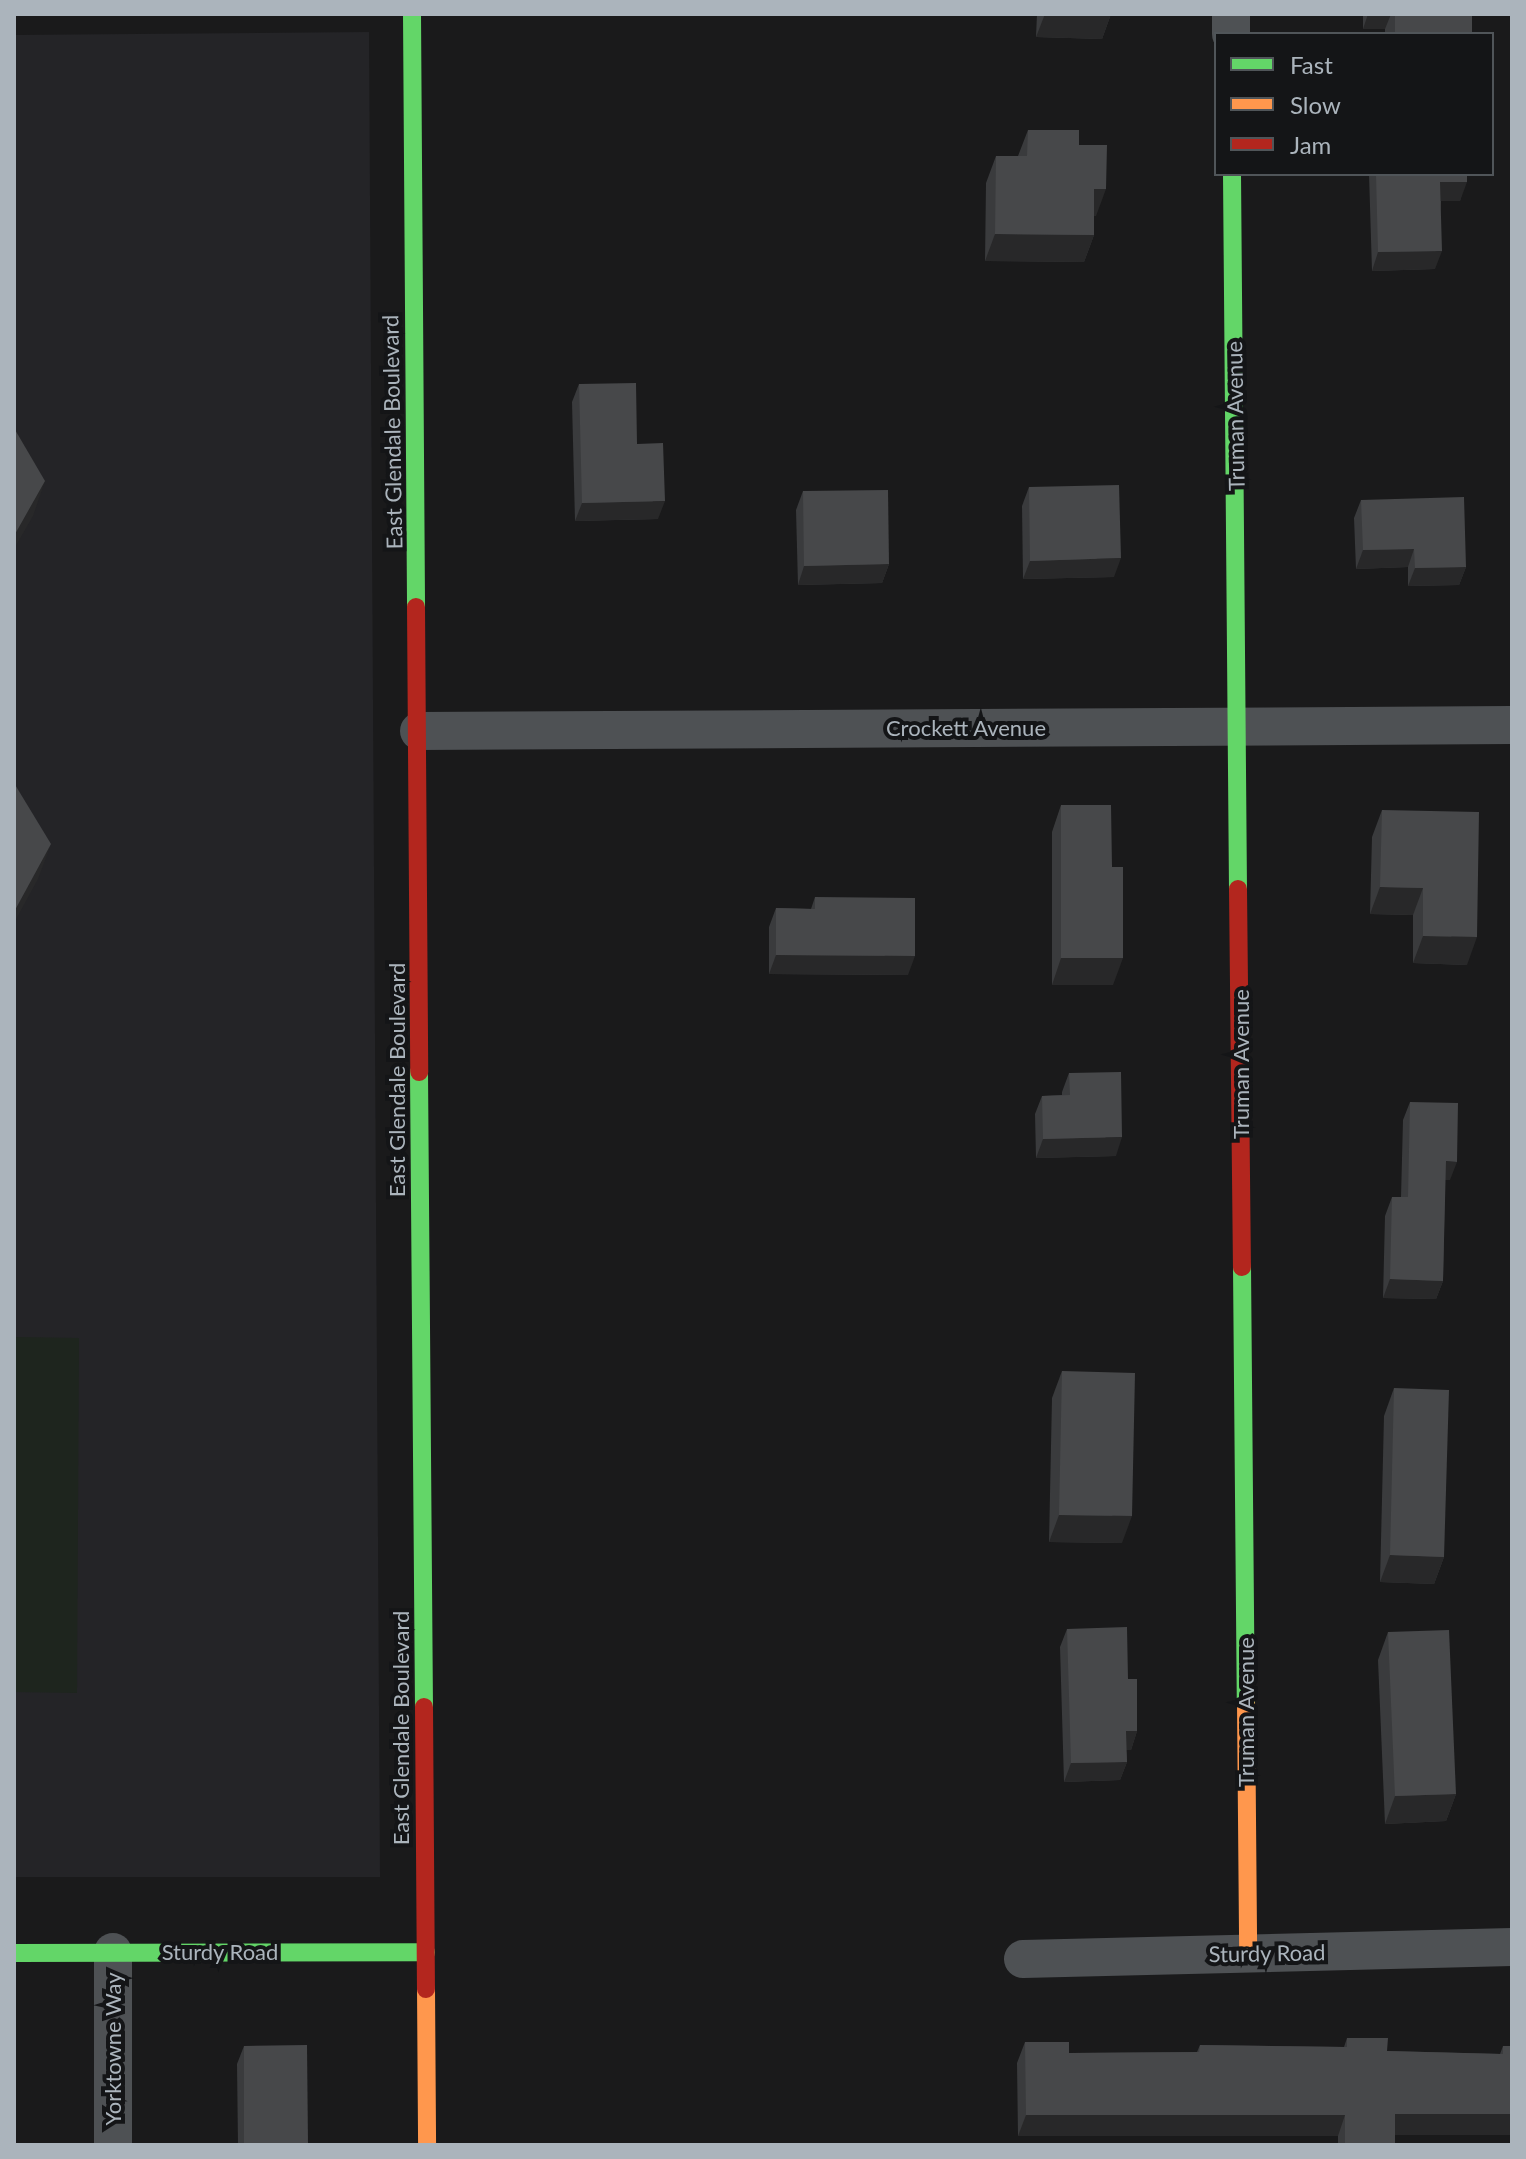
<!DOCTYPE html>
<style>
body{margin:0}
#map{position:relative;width:1526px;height:2159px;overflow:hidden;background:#1a1a1b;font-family:Lato,sans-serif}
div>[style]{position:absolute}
.built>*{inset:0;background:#242427}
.green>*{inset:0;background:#1e251e}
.street>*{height:38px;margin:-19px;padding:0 19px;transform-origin:19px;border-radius:19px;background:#4e5154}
.fast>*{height:18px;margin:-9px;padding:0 9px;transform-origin:9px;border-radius:9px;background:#63d668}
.slow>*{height:18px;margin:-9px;padding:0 9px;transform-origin:9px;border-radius:9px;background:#ff974d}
.jam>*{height:18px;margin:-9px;padding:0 9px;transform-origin:9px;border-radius:9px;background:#b3261e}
.wall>*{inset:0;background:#3a3b3d}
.shaded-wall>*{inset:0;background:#282829}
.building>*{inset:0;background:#47484a}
span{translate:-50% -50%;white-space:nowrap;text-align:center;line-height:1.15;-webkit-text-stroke:8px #141517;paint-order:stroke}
.street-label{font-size:22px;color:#abb4bc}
.frame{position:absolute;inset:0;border:16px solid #abb4bc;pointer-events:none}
.legend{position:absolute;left:1214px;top:32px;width:280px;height:144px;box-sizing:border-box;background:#141517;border:2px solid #505559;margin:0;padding:10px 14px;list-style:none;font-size:24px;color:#abb4bc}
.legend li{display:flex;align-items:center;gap:16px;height:40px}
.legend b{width:40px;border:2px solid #505559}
</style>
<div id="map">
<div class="built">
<div style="clip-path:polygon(369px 32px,380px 1877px,14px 1877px,14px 35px)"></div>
</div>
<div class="green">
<div style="clip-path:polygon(14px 1337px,79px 1338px,77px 1693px,14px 1692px)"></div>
</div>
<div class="street">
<div style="left:1231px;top:14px;width:20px;rotate:90deg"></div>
<div style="left:419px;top:731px;width:1093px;rotate:-0.31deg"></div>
<div style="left:113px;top:1952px;width:193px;rotate:90deg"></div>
<div style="left:1023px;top:1959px;width:489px;rotate:-1.4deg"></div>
</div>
<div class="fast">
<div style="left:412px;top:14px;width:593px;rotate:89.61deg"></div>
<div style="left:1232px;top:174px;width:715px;rotate:89.52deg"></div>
<div style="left:419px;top:1072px;width:635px;rotate:89.55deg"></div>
<div style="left:1242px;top:1267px;width:437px;rotate:89.5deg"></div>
<div style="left:14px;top:1953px;width:412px;rotate:-0.1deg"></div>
</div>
<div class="slow">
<div style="left:1246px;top:1704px;width:250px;rotate:89.5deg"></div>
<div style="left:426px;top:1989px;width:156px;rotate:89.6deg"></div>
</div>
<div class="jam">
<div style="left:416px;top:607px;width:465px;rotate:89.6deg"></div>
<div style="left:1238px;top:889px;width:378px;rotate:89.4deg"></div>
<div style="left:424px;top:1707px;width:282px;rotate:89.6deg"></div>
</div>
<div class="wall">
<div style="clip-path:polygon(1037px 14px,1111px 14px,1102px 39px,1036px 37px)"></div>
<div style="clip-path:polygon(1363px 14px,1472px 14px,1472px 34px,1385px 34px,1385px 29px,1363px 29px)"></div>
<div style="clip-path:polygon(1028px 130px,1079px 145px,1096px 216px,1094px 216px,1094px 235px,1084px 262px,985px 261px,986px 183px,996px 156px,1018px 156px)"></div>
<div style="clip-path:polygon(1369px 174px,1467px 174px,1460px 201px,1441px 201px,1435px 269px,1372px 271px)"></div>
<div style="clip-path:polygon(579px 384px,637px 444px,658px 519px,575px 521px,572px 402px)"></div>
<div style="clip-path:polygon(1029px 487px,1114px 577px,1023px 579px,1022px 506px)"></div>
<div style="clip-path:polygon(803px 491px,889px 564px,882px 583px,798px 585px,796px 510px)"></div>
<div style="clip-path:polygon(1361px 500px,1466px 567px,1459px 585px,1408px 586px,1408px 567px,1356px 569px,1354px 518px)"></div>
<div style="clip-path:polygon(1061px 805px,1113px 985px,1052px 985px,1052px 832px)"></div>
<div style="clip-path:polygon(1382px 810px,1467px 965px,1413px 963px,1413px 915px,1370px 914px,1372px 837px)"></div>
<div style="clip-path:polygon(815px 897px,908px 975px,769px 974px,769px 927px,776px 908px,811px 909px)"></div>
<div style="clip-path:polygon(1069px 1073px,1116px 1156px,1036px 1158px,1035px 1114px,1042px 1096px,1062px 1095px,1062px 1092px)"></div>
<div style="clip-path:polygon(1410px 1102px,1450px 1180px,1445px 1180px,1443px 1281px,1436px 1299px,1383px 1298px,1385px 1216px,1392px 1197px,1401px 1197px,1403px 1120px)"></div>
<div style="clip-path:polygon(1062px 1371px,1122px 1543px,1049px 1542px,1052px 1398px)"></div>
<div style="clip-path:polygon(1394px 1388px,1444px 1557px,1434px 1584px,1380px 1582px,1384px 1416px)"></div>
<div style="clip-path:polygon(1067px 1629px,1128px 1679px,1137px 1731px,1131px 1750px,1126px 1750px,1127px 1762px,1120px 1780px,1064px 1782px,1060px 1647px)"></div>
<div style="clip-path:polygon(1388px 1632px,1456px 1794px,1446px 1821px,1385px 1824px,1378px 1660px)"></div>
<div style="clip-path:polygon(1347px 2038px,1387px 2051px,1500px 2054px,1503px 2046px,1512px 2135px,1395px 2135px,1395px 2145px,1338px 2145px,1338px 2136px,1018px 2136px,1017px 2063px,1025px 2042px,1069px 2053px,1197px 2052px,1200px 2045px,1344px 2047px)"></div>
<div style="clip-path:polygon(244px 2046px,308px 2145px,238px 2145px,237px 2064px)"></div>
</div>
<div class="shaded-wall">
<div style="clip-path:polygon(1045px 14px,1111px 14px,1102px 39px,1036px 37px)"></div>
<div style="clip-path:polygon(1368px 14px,1391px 14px,1385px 29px,1363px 29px)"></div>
<div style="clip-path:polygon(1440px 182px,1467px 182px,1460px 201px,1434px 201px)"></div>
<div style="clip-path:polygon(1094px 189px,1106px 189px,1096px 216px,1084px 216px)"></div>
<div style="clip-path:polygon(995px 234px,1094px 235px,1084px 262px,985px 261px)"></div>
<div style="clip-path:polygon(1442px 251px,1435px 269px,1372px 271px,1378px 252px)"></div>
<div style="clip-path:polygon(45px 481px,33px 516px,14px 549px,14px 536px)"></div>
<div style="clip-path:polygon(665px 501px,658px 519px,575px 521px,582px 503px)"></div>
<div style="clip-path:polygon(1414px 549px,1408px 567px,1356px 569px,1363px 550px)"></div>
<div style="clip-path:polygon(1121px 558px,1114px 577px,1023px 579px,1030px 561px)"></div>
<div style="clip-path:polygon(889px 564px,882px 583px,798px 585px,804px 566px)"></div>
<div style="clip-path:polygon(1466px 567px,1459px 585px,1408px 586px,1415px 568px)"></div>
<div style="clip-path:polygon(51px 844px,38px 879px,14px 923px,14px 912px)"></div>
<div style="clip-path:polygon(1380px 887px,1423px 888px,1413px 915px,1370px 914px)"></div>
<div style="clip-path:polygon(1423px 936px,1477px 937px,1467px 965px,1413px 963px)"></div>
<div style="clip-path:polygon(776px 955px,915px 956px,908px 975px,769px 974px)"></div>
<div style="clip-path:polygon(1061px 958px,1123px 958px,1113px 985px,1052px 985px)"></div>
<div style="clip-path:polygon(1122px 1137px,1116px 1156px,1036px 1158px,1043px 1139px)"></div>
<div style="clip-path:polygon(1446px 1161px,1457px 1162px,1450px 1180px,1439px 1180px)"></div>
<div style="clip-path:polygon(1390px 1279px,1443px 1281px,1436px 1299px,1383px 1298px)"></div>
<div style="clip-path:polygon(1059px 1515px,1132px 1516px,1122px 1543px,1049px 1542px)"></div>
<div style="clip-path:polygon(1390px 1555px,1444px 1557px,1434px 1584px,1380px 1582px)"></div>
<div style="clip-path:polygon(1126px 1731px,1137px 1731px,1131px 1750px,1119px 1750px)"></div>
<div style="clip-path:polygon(1127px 1762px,1120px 1780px,1064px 1782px,1071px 1763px)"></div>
<div style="clip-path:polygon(1456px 1794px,1446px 1821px,1385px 1824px,1395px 1796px)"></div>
<div style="clip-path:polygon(1395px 2114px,1512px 2114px,1512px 2135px,1388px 2135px)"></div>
<div style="clip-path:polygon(1026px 2115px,1345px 2115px,1338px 2136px,1018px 2136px)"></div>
</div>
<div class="building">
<div style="clip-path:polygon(1395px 14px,1472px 14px,1472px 34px,1395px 34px)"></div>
<div style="clip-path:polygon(1028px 130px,1079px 130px,1079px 145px,1107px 145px,1106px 189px,1094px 189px,1094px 235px,995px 234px,996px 156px,1027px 156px)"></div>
<div style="clip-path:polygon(1376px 174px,1467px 174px,1467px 182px,1440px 182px,1442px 251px,1378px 252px)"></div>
<div style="clip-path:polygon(636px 383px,637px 444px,663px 443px,665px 501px,582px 503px,579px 384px)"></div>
<div style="clip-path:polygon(14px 428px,45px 481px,14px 536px)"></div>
<div style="clip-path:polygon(1119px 485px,1121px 558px,1030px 561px,1029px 487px)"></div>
<div style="clip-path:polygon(888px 490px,889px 564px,804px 566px,803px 491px)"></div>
<div style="clip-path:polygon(1464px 497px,1466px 567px,1415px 568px,1414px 549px,1363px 550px,1361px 500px)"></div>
<div style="clip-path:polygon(14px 783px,51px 844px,14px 912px)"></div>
<div style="clip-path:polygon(1061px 805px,1111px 805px,1112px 867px,1123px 867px,1123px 958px,1061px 958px)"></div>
<div style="clip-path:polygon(1382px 810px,1479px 812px,1477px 937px,1423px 936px,1423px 888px,1380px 887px)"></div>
<div style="clip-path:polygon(815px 897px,915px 898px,915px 956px,776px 955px,776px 908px,815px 909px)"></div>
<div style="clip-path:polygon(1121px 1072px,1122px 1137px,1043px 1139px,1042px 1096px,1070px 1095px,1069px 1073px)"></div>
<div style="clip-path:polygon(1410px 1102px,1458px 1103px,1457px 1162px,1446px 1161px,1443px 1281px,1390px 1279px,1392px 1197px,1408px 1197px)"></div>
<div style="clip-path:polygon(1062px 1371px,1135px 1373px,1132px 1516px,1059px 1515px)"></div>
<div style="clip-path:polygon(1394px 1388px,1449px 1390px,1444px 1557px,1390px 1555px)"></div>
<div style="clip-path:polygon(1127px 1627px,1128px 1679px,1137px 1679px,1137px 1731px,1126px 1731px,1127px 1762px,1071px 1763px,1067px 1629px)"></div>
<div style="clip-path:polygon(1449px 1630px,1456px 1794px,1395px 1796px,1388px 1632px)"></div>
<div style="clip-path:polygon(1347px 2038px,1388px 2038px,1387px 2051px,1503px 2054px,1503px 2046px,1512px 2046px,1512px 2114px,1395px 2114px,1395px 2145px,1345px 2145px,1345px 2115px,1026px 2115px,1025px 2042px,1069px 2042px,1069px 2053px,1199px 2052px,1200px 2045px,1347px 2047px)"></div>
<div style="clip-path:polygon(307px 2045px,308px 2145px,244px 2145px,244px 2046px)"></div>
</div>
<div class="street-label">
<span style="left:1235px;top:416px;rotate:-91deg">Truman Avenue</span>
<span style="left:392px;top:432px;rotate:-91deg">East Glendale Boulevard</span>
<span style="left:966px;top:728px">Crockett Avenue</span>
<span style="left:1241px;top:1064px;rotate:-90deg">Truman Avenue</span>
<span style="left:397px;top:1080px;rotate:-90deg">East Glendale Boulevard</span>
<span style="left:1246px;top:1712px;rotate:-90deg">Truman Avenue</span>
<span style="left:401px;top:1728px;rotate:-90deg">East Glendale Boulevard</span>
<span style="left:220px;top:1952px">Sturdy Road</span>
<span style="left:1267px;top:1953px;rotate:-1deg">Sturdy Road</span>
<span style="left:113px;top:2049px;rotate:-90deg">Yorktowne Way</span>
</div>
<div class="frame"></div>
<ul class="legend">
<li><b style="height:10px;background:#63d668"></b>Fast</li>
<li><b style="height:10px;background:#ff974d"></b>Slow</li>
<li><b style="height:10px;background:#b3261e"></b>Jam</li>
</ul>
</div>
